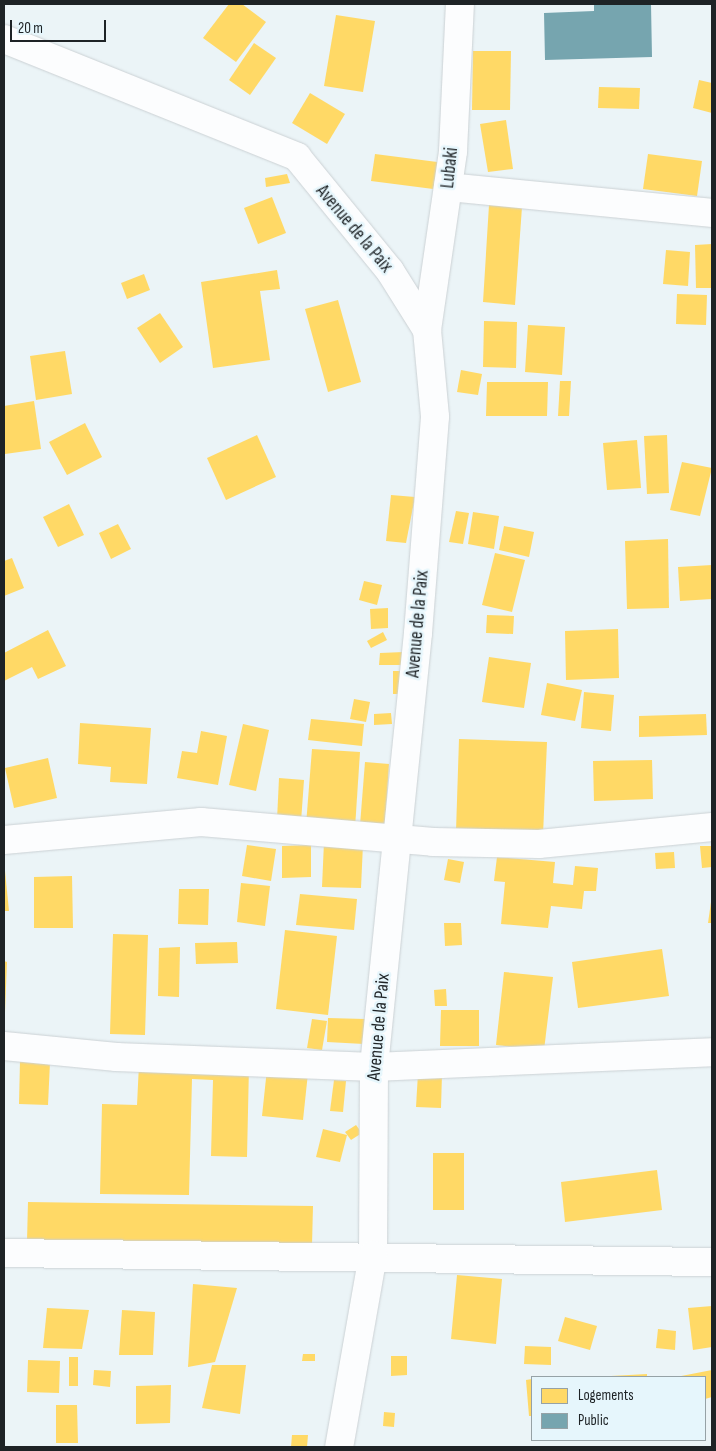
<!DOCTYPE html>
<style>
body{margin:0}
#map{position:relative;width:716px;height:1451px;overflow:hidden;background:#ebf4f7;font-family:"Sofia Sans Condensed",sans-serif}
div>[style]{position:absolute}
.homes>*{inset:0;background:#ffd966}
.public>*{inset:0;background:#76a5af}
.roads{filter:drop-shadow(0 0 1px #cbd1d4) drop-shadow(0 0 1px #cbd1d4)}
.street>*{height:28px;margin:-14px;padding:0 14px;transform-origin:14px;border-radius:14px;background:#fcfdfe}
.secondary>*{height:28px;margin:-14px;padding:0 14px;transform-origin:14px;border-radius:14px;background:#fcfdfe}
span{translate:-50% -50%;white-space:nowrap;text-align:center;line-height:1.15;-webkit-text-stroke:5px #e6f6fc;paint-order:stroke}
.street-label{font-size:19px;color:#1e2326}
.frame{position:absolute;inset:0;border:5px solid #1e2326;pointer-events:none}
.legend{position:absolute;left:531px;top:1376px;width:175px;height:65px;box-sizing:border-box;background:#e6f6fc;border:1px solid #96a2a6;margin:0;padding:6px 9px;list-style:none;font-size:15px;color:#1e2326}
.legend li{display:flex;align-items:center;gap:10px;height:25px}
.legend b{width:25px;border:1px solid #96a2a6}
.scale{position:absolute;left:10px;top:20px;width:96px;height:22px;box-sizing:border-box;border:2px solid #1e2326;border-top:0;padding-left:6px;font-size:15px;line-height:18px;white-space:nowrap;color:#1e2326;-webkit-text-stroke:4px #e6f6fc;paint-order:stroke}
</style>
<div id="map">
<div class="homes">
<div style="clip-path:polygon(229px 4px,242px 4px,266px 22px,236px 62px,203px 38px)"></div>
<div style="clip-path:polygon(336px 15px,375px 21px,363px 92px,324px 86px)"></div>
<div style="clip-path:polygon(254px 43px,276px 58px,250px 95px,229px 80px)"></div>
<div style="clip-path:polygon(473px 51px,511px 51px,510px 110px,472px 110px)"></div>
<div style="clip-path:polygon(699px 80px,712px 83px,712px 113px,693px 108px)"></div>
<div style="clip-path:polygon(599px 87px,640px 88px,639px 109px,598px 108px)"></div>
<div style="clip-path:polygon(310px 93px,345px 114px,327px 144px,292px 123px)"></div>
<div style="clip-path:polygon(506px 120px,513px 169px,488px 172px,480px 124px)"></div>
<div style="clip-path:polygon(375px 154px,445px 163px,441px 190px,371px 181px)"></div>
<div style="clip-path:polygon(648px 154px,702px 161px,697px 196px,643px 189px)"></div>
<div style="clip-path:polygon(287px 174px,290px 183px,266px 187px,265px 178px)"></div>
<div style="clip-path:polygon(272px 197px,286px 233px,258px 244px,244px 208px)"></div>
<div style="clip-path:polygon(489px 205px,522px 207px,515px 305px,483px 302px)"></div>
<div style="clip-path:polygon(712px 244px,712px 288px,696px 288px,695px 245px)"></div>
<div style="clip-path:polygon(666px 250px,690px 252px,688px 286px,663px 284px)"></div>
<div style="clip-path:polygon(277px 270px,280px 289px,260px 291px,270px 360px,213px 368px,201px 282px)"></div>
<div style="clip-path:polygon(144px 274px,150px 290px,127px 299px,121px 283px)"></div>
<div style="clip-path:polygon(677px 294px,707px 295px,706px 325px,676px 324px)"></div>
<div style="clip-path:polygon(338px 300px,361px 382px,328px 392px,305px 309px)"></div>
<div style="clip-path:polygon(160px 313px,183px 347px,160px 363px,137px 328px)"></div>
<div style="clip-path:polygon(484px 321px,517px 322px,516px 368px,483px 367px)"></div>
<div style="clip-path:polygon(528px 325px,565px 327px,562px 375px,525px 372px)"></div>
<div style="clip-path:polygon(65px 351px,72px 394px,36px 400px,30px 356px)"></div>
<div style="clip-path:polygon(461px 370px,482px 374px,478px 395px,457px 392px)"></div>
<div style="clip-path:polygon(560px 381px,571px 381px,569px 416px,558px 416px)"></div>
<div style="clip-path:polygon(487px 382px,548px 382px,547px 416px,486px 416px)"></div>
<div style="clip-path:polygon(34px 401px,41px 449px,5px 454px,4px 406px)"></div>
<div style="clip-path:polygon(85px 423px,102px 457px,67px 475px,49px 442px)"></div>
<div style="clip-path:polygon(257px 435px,276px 477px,226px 500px,207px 458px)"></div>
<div style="clip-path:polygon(667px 435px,669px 493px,647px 494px,644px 436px)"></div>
<div style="clip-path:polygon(637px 440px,641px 488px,607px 490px,603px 443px)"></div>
<div style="clip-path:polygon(682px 462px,712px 468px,700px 516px,670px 510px)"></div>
<div style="clip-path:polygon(391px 495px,415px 497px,406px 543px,386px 541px)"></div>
<div style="clip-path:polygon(69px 504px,84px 535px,58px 547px,43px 517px)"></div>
<div style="clip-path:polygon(456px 511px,469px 513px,463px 544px,449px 542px)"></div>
<div style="clip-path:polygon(473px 512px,499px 516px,494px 549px,468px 544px)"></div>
<div style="clip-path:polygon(118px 524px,131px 549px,111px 559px,99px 533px)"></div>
<div style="clip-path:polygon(504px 526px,534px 532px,529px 557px,499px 550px)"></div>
<div style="clip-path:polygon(668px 539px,669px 608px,627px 609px,625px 541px)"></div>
<div style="clip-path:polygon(495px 553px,525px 560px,512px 612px,482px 605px)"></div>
<div style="clip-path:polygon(12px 558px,24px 588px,4px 596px,4px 561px)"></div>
<div style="clip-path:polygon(712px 565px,712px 599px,680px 601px,678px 567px)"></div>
<div style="clip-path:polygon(364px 581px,382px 585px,377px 605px,359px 600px)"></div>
<div style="clip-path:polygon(388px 608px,388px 628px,371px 629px,370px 609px)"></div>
<div style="clip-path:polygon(487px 615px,514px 616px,513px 634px,486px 633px)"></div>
<div style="clip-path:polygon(618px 629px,619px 678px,566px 680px,565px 631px)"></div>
<div style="clip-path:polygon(48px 630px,66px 666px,38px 679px,32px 667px,4px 681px,4px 653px)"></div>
<div style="clip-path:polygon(383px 632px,387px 640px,371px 648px,367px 641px)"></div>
<div style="clip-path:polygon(404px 652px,404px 665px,379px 665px,380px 653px)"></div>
<div style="clip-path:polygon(489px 657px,531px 663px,524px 708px,482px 702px)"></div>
<div style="clip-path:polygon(393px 671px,402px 671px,401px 694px,393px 694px)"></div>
<div style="clip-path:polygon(547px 683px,582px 690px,575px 721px,541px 715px)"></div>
<div style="clip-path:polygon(584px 692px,614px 695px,611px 731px,581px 728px)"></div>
<div style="clip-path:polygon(354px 699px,370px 702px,366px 722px,350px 719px)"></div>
<div style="clip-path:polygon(391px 713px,392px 724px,374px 725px,374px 714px)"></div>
<div style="clip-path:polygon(706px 714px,707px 735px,639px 737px,639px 716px)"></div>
<div style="clip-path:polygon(311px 719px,364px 724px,362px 746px,308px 740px)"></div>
<div style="clip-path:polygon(80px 723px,151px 728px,147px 784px,110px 782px,111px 767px,78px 764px)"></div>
<div style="clip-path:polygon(243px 724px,269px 730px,256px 791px,229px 785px)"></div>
<div style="clip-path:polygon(201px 731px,227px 736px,218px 785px,177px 778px,182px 751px,197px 753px)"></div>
<div style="clip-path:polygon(459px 739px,547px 742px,543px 835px,456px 831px)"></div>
<div style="clip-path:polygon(312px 749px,360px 752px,355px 828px,306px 825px)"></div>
<div style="clip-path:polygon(48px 758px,57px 798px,14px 808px,5px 768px)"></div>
<div style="clip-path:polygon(652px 760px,653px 799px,594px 801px,593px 761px)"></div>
<div style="clip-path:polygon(365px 762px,389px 764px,385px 826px,360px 825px)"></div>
<div style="clip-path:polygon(279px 778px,304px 780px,301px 822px,277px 820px)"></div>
<div style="clip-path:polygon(324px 842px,363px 844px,361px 888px,322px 887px)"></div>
<div style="clip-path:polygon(247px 845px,276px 849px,271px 881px,242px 876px)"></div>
<div style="clip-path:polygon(311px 845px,311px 877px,282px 878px,282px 846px)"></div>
<div style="clip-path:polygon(700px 846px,712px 846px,712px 867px,702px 868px)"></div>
<div style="clip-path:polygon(674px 852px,675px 868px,656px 869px,655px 853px)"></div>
<div style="clip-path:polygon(497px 857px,555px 862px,553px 883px,573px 885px,575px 866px,598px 868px,596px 891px,584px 891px,582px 909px,551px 906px,548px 928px,501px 924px,505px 882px,494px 881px)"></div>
<div style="clip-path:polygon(448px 859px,464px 862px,460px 883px,444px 880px)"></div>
<div style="clip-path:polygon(4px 861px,9px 911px,4px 911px)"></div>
<div style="clip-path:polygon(72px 876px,73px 928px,34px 928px,34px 877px)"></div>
<div style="clip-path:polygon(241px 883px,270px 886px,265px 926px,237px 922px)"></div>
<div style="clip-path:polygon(179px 889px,209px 889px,208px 925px,178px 924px)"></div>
<div style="clip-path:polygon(300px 894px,357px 899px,354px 930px,296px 925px)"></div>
<div style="clip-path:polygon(712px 895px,712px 923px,708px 923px)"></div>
<div style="clip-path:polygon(444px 923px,461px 923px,462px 945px,445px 946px)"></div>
<div style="clip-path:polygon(285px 930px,337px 936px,328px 1015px,276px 1009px)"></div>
<div style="clip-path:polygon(113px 934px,148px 935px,145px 1035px,110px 1034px)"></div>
<div style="clip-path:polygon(237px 942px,238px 963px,196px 964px,195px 943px)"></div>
<div style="clip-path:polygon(180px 947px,179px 997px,158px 996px,159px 948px)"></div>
<div style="clip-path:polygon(662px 949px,669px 996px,578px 1008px,572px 962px)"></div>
<div style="clip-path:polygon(4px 961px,7px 962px,5px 1012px,4px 1012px)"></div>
<div style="clip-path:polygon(504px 972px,553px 977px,544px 1050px,496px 1045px)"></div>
<div style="clip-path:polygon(446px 989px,447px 1006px,435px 1006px,434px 990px)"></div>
<div style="clip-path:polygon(441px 1010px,479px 1010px,479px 1046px,440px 1046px)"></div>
<div style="clip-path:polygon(328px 1018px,365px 1019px,364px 1044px,327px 1042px)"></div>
<div style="clip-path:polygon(312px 1019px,327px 1021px,322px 1050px,307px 1048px)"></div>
<div style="clip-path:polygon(20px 1061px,50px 1062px,48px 1105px,19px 1104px)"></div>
<div style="clip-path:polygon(139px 1064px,249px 1066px,247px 1157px,211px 1156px,213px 1080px,192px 1079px,189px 1195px,100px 1194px,102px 1104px,137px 1105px)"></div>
<div style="clip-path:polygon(267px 1069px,308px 1073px,303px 1120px,262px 1116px)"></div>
<div style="clip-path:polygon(418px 1073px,442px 1074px,441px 1108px,416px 1107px)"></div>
<div style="clip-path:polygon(334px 1080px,346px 1081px,343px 1112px,330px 1111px)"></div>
<div style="clip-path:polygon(356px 1125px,362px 1133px,351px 1140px,345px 1132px)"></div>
<div style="clip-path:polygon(323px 1129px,347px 1135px,340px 1162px,316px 1157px)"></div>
<div style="clip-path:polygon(433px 1153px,464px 1153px,464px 1210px,433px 1210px)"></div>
<div style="clip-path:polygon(657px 1170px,662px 1210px,565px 1222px,561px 1182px)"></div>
<div style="clip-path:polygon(28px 1202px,313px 1206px,312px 1245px,27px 1241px)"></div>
<div style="clip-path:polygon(457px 1275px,502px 1279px,496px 1344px,451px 1339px)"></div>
<div style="clip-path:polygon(193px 1284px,237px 1288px,215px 1362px,188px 1367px)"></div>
<div style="clip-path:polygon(712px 1306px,712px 1347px,693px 1350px,688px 1308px)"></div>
<div style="clip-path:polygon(47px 1308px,89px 1310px,82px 1349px,43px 1348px)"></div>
<div style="clip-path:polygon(122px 1310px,155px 1312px,153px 1355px,119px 1355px)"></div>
<div style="clip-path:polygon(565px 1317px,597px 1326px,590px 1350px,558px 1341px)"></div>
<div style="clip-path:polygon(658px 1329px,676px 1331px,675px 1350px,656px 1348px)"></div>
<div style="clip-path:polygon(525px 1346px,551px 1347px,551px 1365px,524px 1364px)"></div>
<div style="clip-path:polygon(303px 1354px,315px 1354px,315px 1361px,302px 1361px)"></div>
<div style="clip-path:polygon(391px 1356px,407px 1356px,407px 1375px,391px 1376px)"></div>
<div style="clip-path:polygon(69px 1357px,78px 1357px,78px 1386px,69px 1386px)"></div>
<div style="clip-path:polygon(28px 1360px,60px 1361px,59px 1393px,27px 1392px)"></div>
<div style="clip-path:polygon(212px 1365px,246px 1365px,240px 1414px,202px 1408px)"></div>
<div style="clip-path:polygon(94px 1370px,111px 1371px,110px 1387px,93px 1385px)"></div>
<div style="clip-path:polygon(712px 1370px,712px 1397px,705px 1399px,705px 1377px,676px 1377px)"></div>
<div style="clip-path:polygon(647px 1374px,647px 1377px,611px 1377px,611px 1376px)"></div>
<div style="clip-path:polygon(532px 1379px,532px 1416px,529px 1416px,526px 1380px)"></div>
<div style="clip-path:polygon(171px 1385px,170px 1423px,136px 1424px,136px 1386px)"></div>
<div style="clip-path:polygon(56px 1405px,77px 1405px,78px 1443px,56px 1443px)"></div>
<div style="clip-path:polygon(384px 1412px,395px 1413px,394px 1427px,383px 1426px)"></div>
<div style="clip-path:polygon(292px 1435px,308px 1435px,307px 1447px,291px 1447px)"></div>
</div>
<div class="public">
<div style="clip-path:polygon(594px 4px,651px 4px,652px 57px,545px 60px,544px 13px,594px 11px)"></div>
</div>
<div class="roads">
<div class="street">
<div style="left:448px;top:187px;width:265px;rotate:5.6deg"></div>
<div style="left:427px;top:330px;width:181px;rotate:-81.7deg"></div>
<div style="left:453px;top:151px;width:147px;rotate:-87.3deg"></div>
<div style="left:4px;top:840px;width:198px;rotate:-5.2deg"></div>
<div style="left:201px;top:822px;width:233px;rotate:4.9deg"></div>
<div style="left:433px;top:842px;width:106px;rotate:1.1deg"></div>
<div style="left:539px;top:844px;width:174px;rotate:-5.6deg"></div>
<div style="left:4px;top:1046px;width:113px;rotate:5.6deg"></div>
<div style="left:116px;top:1057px;width:258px;rotate:2.2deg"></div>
<div style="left:374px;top:1067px;width:338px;rotate:-2.5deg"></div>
<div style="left:4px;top:1253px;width:708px;rotate:0.73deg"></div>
</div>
<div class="secondary">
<div style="left:4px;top:39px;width:316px;rotate:21.9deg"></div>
<div style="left:297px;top:157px;width:147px;rotate:50.8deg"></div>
<div style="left:390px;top:271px;width:70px;rotate:57.9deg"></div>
<div style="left:427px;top:330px;width:87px;rotate:84.7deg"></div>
<div style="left:435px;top:417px;width:217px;rotate:94.5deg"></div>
<div style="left:418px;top:633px;width:436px;rotate:95.8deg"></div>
<div style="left:374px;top:1067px;width:188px;rotate:90.3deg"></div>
<div style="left:373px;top:1255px;width:195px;rotate:100deg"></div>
</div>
</div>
<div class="street-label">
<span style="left:450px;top:168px;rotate:-84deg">Lubaki</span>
<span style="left:354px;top:229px;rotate:50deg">Avenue de la Paix</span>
<span style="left:418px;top:624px;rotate:-85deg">Avenue de la Paix</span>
<span style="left:379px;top:1027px;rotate:-85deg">Avenue de la Paix</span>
</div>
<div class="frame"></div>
<ul class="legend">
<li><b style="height:14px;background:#ffd966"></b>Logements</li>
<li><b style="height:14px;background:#76a5af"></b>Public</li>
</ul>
<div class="scale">20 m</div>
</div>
